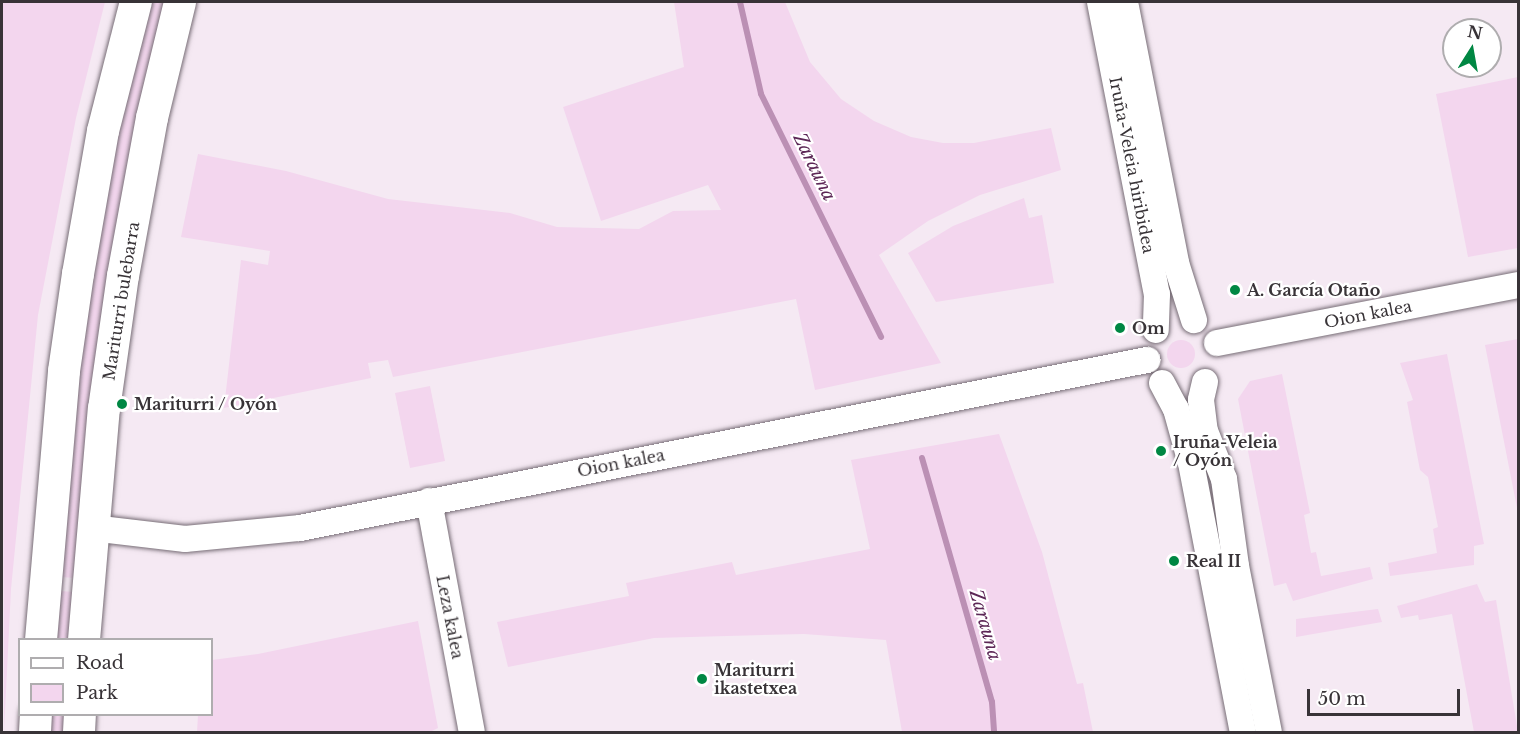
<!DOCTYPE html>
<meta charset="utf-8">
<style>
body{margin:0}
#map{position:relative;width:1520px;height:734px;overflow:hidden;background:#f5e9f3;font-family:"Libre Baskerville",serif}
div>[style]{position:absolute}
.green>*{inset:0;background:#f3d6ee}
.round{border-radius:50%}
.stream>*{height:6px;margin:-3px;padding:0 3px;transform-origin:3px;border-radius:3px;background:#bb90b4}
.roads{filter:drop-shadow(0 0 2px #776d76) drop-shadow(0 0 2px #776d76)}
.minor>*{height:26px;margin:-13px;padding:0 13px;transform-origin:13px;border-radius:13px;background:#fff}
.major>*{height:32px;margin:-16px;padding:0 16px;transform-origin:16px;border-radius:16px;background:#fff}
.dots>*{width:16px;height:16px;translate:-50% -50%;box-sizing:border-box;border:3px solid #fff;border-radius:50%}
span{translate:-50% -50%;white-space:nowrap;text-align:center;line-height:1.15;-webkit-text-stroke:4.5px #fff;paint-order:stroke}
.street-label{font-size:16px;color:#383337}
.poi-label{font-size:16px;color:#383337;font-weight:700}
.left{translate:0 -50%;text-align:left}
.water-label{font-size:18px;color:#5c2756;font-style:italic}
.frame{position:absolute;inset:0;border:3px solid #383337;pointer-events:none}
.legend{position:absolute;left:18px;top:638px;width:195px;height:78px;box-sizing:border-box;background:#fff;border:2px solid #afadaf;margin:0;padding:8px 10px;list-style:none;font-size:18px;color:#383337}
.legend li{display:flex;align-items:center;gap:12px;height:30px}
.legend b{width:30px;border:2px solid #afadaf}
.north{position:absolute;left:1442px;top:18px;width:60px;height:60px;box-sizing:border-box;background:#fff;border:2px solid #afadaf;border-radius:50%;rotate:11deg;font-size:16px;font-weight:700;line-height:24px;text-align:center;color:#383337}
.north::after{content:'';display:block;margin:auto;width:21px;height:27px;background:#008743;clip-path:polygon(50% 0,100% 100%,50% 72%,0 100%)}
.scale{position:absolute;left:1307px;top:689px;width:153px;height:27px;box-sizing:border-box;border:3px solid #383337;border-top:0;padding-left:8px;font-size:18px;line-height:21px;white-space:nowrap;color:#383337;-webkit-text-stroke:4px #fff;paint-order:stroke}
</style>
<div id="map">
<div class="green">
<div style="clip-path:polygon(2px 2px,105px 2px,76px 118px,38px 315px,11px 589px,4px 732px)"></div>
<div style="clip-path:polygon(146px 2px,167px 2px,79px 578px,58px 577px,78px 370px,98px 216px)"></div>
<div style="clip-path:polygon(674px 2px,785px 2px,810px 62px,841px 99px,874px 121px,911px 137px,943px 143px,974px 143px,1051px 128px,1061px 170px,980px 195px,928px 221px,879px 255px,941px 363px,815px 390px,796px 299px,393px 377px,388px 360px,368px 363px,371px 378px,224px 408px,241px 260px,268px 265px,270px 251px,181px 237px,198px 154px,286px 171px,388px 199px,510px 213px,557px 227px,639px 229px,673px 211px,721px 210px,708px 185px,601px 221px,563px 107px,684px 67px)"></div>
<div style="clip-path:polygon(1518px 77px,1518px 248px,1468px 257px,1436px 94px)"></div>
<div style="clip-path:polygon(1024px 198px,1029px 218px,1042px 215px,1054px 283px,936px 302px,908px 253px,953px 226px)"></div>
<div style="clip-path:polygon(1518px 339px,1518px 513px,1485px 345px)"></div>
<div class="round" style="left:1167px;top:340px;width:28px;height:28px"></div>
<div style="clip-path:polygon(1447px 354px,1484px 544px,1474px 546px,1474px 565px,1390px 576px,1388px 563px,1437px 553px,1433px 529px,1438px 527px,1428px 477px,1420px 470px,1407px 402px,1413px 400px,1400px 363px)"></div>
<div style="clip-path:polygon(1282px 374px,1310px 513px,1304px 515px,1311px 553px,1316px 552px,1321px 576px,1370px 567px,1373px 579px,1293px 601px,1286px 583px,1274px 586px,1238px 399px,1250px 381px)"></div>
<div style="clip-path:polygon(430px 386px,445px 461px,410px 468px,395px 393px)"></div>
<div style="clip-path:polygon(999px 434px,1042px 552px,1077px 684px,1083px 683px,1093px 732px,902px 732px,886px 640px,804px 634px,654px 638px,508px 667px,497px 622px,629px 596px,626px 583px,732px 562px,736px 575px,870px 549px,851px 460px)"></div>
<div style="clip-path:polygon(1477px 584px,1485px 602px,1496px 600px,1518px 732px,1474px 732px,1452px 614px,1419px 620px,1418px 615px,1401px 618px,1397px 606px)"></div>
<div style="clip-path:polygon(56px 591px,77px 592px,75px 639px,53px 640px)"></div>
<div style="clip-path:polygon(1378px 609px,1382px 622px,1296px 637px,1296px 619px)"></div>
<div style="clip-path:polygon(418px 621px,438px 728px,430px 732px,197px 732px,198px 715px,212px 714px,212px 660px,258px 654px)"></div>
<div style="clip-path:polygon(48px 715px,70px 715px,69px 732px,47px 732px)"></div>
</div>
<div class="stream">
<div style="left:740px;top:2px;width:94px;rotate:77.1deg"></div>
<div style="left:761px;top:94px;width:271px;rotate:63.7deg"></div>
<div style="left:922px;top:458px;width:254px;rotate:74deg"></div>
<div style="left:992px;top:702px;width:30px;rotate:86deg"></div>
</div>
<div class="roads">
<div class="minor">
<div style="left:1100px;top:2px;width:298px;rotate:79deg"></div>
<div style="left:1157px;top:294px;width:36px;rotate:92deg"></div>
<div style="left:1125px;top:2px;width:266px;rotate:78.9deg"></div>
<div style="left:1176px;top:263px;width:60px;rotate:72.5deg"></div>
<div style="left:1217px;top:343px;width:307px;rotate:-10.9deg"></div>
<div style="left:1205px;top:382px;width:18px;rotate:103deg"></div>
<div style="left:1201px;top:400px;width:31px;rotate:83deg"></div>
<div style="left:1205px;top:431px;width:52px;rotate:68.4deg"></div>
<div style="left:1224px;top:479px;width:88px;rotate:82.1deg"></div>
<div style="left:1236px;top:566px;width:169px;rotate:78.8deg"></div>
<div style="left:1162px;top:383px;width:30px;rotate:62deg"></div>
<div style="left:1176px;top:409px;width:56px;rotate:74.5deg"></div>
<div style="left:1191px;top:463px;width:274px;rotate:79.1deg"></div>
<div style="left:429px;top:501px;width:235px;rotate:79.5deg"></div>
<div style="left:92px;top:528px;width:94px;rotate:6.7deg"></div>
<div style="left:185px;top:539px;width:116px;rotate:-5.5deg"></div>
<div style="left:300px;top:528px;width:864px;rotate:-11.22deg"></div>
</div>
<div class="major">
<div style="left:41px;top:640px;width:270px;rotate:-85.1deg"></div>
<div style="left:64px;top:371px;width:98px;rotate:-81.8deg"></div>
<div style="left:78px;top:274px;width:145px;rotate:-80.1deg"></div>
<div style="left:103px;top:131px;width:133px;rotate:-75.7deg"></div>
<div style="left:84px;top:640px;width:232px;rotate:-85.1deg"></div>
<div style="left:104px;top:409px;width:134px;rotate:-81.9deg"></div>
<div style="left:123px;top:276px;width:161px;rotate:-79.6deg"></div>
<div style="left:152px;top:118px;width:119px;rotate:-76.4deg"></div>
<div style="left:35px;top:732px;width:18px;rotate:-87deg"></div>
<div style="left:79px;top:732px;width:18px;rotate:-87deg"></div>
</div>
</div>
<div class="dots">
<div style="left:1235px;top:290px;background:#008743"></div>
<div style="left:1120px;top:328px;background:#008743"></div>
<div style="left:122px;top:404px;background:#008743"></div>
<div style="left:1161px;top:451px;background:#008743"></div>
<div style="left:1174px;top:561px;background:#008743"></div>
<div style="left:702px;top:679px;background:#008743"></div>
</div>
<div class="street-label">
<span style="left:1132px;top:165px;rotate:79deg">Iruña-Veleia hiribidea</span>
<span style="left:121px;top:301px;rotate:-81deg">Mariturri bulebarra</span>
<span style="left:1368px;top:314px;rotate:-11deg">Oion kalea</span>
<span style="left:621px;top:463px;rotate:-11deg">Oion kalea</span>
<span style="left:450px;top:617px;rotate:79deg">Leza kalea</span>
</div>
<div class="poi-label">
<span class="left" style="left:1247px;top:290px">A. García Otaño</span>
<span class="left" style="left:1132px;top:328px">Om</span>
<span class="left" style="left:134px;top:404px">Mariturri / Oyón</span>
<span class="left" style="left:1173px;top:451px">Iruña-Veleia<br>/ Oyón</span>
<span class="left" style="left:1186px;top:561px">Real II</span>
<span class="left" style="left:714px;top:679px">Mariturri<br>ikastetxea</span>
</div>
<div class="water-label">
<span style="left:814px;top:167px;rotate:64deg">Zarauna</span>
<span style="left:985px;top:625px;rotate:74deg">Zarauna</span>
</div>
<div class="frame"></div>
<ul class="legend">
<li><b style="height:8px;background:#fff"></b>Road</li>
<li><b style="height:16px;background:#f3d6ee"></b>Park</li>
</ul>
<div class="north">N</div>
<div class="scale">50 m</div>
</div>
